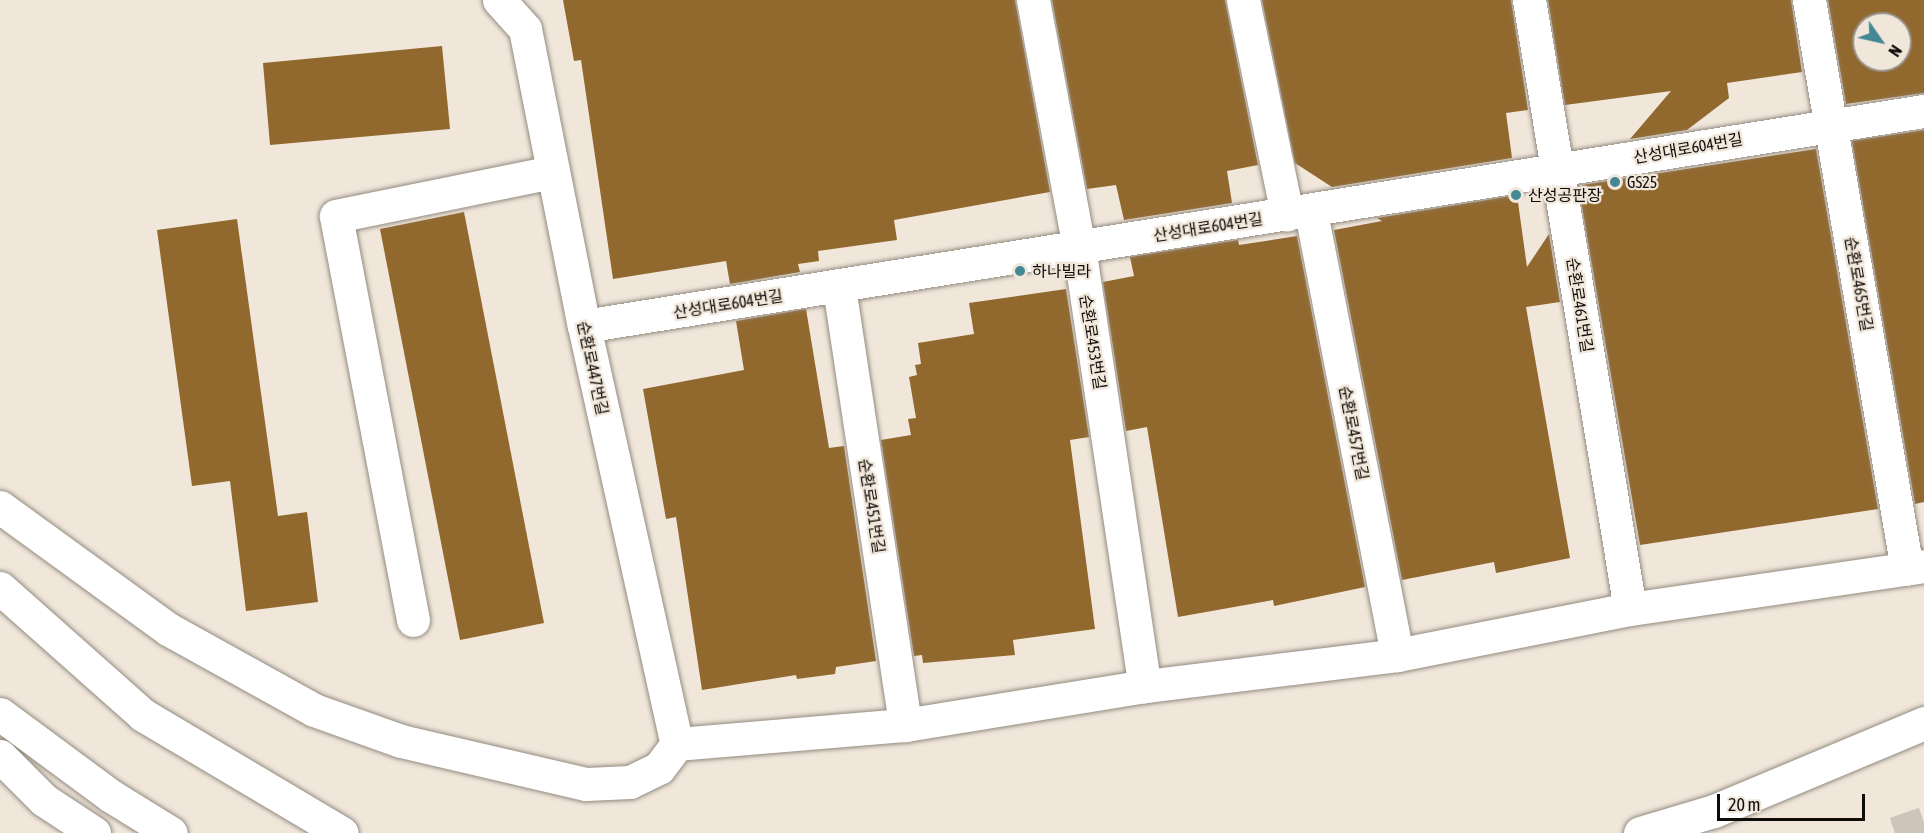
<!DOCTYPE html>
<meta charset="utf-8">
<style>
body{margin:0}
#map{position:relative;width:1924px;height:833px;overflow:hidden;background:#f0e6da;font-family:"Asap Condensed","Noto Sans KR",sans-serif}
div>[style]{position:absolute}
.building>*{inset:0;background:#91692f}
.major-tunnel>*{height:33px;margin-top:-16.5px;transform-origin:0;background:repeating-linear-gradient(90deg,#cec5ba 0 33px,transparent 0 49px)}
.roads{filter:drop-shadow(0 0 2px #948b80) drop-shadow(0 0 2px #948b80)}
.minor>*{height:33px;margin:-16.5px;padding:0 16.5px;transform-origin:16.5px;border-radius:16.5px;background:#fff}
.major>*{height:33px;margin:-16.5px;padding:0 16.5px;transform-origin:16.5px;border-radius:16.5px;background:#fff}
.dots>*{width:16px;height:16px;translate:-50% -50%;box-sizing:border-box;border:3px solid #f0e6da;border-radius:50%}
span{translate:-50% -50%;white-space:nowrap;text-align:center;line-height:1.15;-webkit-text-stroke:4.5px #f0e6da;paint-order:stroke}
.street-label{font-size:16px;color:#0f0c08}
.poi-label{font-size:16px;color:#0f0c08}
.left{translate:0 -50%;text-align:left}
.north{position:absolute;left:1852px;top:12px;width:60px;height:60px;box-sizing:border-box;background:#f0e6da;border:2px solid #968f86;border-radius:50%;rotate:124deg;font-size:16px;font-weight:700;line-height:24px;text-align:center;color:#0f0c08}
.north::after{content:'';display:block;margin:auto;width:21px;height:27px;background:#438894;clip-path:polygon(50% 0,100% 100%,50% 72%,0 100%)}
.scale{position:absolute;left:1717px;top:794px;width:148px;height:27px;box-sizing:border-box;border:3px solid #0f0c08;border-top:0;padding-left:8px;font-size:18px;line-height:21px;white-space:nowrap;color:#0f0c08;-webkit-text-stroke:4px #f0e6da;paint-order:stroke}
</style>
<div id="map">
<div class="building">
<div style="clip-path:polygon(563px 0,1015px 0,1050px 192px,894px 220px,897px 240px,818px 251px,819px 261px,798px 264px,800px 272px,730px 284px,726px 261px,613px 279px,581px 60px,574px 61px)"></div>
<div style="clip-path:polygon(1052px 0,1225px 0,1258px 165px,1227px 171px,1232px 203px,1124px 220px,1116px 185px,1087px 189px)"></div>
<div style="clip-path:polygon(1262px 0,1511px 0,1528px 110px,1506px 113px,1512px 158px,1332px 187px,1295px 163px)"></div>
<div style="clip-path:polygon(1548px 0,1791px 0,1802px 72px,1727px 83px,1729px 98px,1687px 130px,1630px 139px,1671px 91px,1565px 105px)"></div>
<div style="clip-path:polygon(evenodd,1828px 0,1924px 0,1924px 93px,1846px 104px,1828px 0,1864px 24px,1900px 24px,1900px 60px,1864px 60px,1864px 24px)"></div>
<div style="clip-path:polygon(442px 46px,450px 129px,270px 145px,263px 63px)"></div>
<div style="clip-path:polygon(1924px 130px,1924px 502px,1915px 504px,1852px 141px)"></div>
<div style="clip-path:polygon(1816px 149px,1878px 509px,1640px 545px,1579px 189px,1582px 185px)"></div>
<div style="clip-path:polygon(1517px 195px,1527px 267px,1549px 234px,1560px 302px,1526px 307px,1570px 558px,1496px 573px,1494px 562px,1402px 580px,1334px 230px,1382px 221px,1377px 218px)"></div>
<div style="clip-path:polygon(464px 212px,544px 623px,460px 640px,380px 229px)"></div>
<div style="clip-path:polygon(237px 219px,278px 516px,307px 512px,318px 602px,246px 611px,230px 481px,192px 486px,157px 230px)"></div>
<div style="clip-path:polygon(1297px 236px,1365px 587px,1274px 606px,1273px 600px,1178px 617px,1147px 427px,1126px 431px,1103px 282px,1134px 276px,1130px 257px,1238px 240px,1239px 245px)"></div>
<div style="clip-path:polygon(1066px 289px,1089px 437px,1070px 440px,1095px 629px,1013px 640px,1015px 655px,923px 663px,922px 655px,914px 656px,881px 440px,911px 435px,908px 419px,916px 418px,909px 377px,917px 375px,915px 365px,921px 364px,918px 343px,974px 334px,969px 303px)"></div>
<div style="clip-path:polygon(806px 309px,829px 448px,844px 446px,876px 661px,836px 667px,835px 674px,797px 679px,796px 675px,702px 690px,676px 517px,666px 519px,643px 389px,744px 370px,736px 321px)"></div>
</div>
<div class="major-tunnel">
<div style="left:1895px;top:833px;width:31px;rotate:-19deg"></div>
</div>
<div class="roads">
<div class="minor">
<div style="left:499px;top:0;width:39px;rotate:48deg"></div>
<div style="left:525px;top:29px;width:303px;rotate:78.8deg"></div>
<div style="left:584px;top:326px;width:428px;rotate:77.5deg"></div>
<div style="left:677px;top:744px;width:229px;rotate:-4.8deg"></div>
<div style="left:905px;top:725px;width:243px;rotate:-9.2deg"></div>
<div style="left:1145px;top:686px;width:254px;rotate:-7deg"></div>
<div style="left:1397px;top:655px;width:237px;rotate:-11.2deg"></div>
<div style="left:1630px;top:609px;width:297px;rotate:-8.3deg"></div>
<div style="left:1033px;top:0;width:251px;rotate:79.5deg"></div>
<div style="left:1079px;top:247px;width:444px;rotate:81.5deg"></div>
<div style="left:1243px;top:0;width:219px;rotate:78.4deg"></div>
<div style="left:1529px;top:0;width:617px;rotate:80.58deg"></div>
<div style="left:1809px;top:0;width:577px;rotate:80.23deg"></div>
<div style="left:1311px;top:212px;width:451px;rotate:79deg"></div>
<div style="left:839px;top:287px;width:443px;rotate:81.4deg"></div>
<div style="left:584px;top:326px;width:1357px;rotate:-9.12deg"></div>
<div style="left:413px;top:620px;width:411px;rotate:-100.8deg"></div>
<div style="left:336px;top:216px;width:221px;rotate:-11.5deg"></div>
</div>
<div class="major">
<div style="left:0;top:507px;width:208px;rotate:36deg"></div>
<div style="left:168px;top:629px;width:167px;rotate:29deg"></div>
<div style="left:314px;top:710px;width:92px;rotate:19.6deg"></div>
<div style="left:401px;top:741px;width:190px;rotate:13.1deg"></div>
<div style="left:586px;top:784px;width:44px;rotate:-2.6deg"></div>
<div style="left:630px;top:782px;width:32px;rotate:-26deg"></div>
<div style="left:659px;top:768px;width:30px;rotate:-53deg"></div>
<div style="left:0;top:588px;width:191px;rotate:41.6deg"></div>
<div style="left:143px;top:715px;width:231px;rotate:30.7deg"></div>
<div style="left:0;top:714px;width:138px;rotate:36.5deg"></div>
<div style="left:111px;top:796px;width:70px;rotate:31.7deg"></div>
<div style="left:0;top:756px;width:62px;rotate:45deg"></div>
<div style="left:44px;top:800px;width:60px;rotate:33.4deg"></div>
<div style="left:1640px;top:833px;width:77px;rotate:-16.6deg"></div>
<div style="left:1714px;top:811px;width:228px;rotate:-22.7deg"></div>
</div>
</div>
<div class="dots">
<div style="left:1615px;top:182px;background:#438894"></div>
<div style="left:1516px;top:195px;background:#438894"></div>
<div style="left:1020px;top:271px;background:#438894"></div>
</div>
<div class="street-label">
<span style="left:1688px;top:148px;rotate:-10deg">산성대로604번길</span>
<span style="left:1208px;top:227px;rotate:-9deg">산성대로604번길</span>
<span style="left:1859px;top:284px;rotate:80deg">순환로465번길</span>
<span style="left:728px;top:304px;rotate:-9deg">산성대로604번길</span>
<span style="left:1580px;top:305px;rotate:81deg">순환로461번길</span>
<span style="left:1093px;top:342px;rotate:81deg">순환로453번길</span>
<span style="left:593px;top:368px;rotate:78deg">순환로447번길</span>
<span style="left:1354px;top:433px;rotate:79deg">순환로457번길</span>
<span style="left:872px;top:506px;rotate:81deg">순환로451번길</span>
</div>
<div class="poi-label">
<span class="left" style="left:1627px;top:182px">GS25</span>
<span class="left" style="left:1528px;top:195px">산성공판장</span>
<span class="left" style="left:1032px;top:271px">하나빌라</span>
</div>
<div class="north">N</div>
<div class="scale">20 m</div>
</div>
